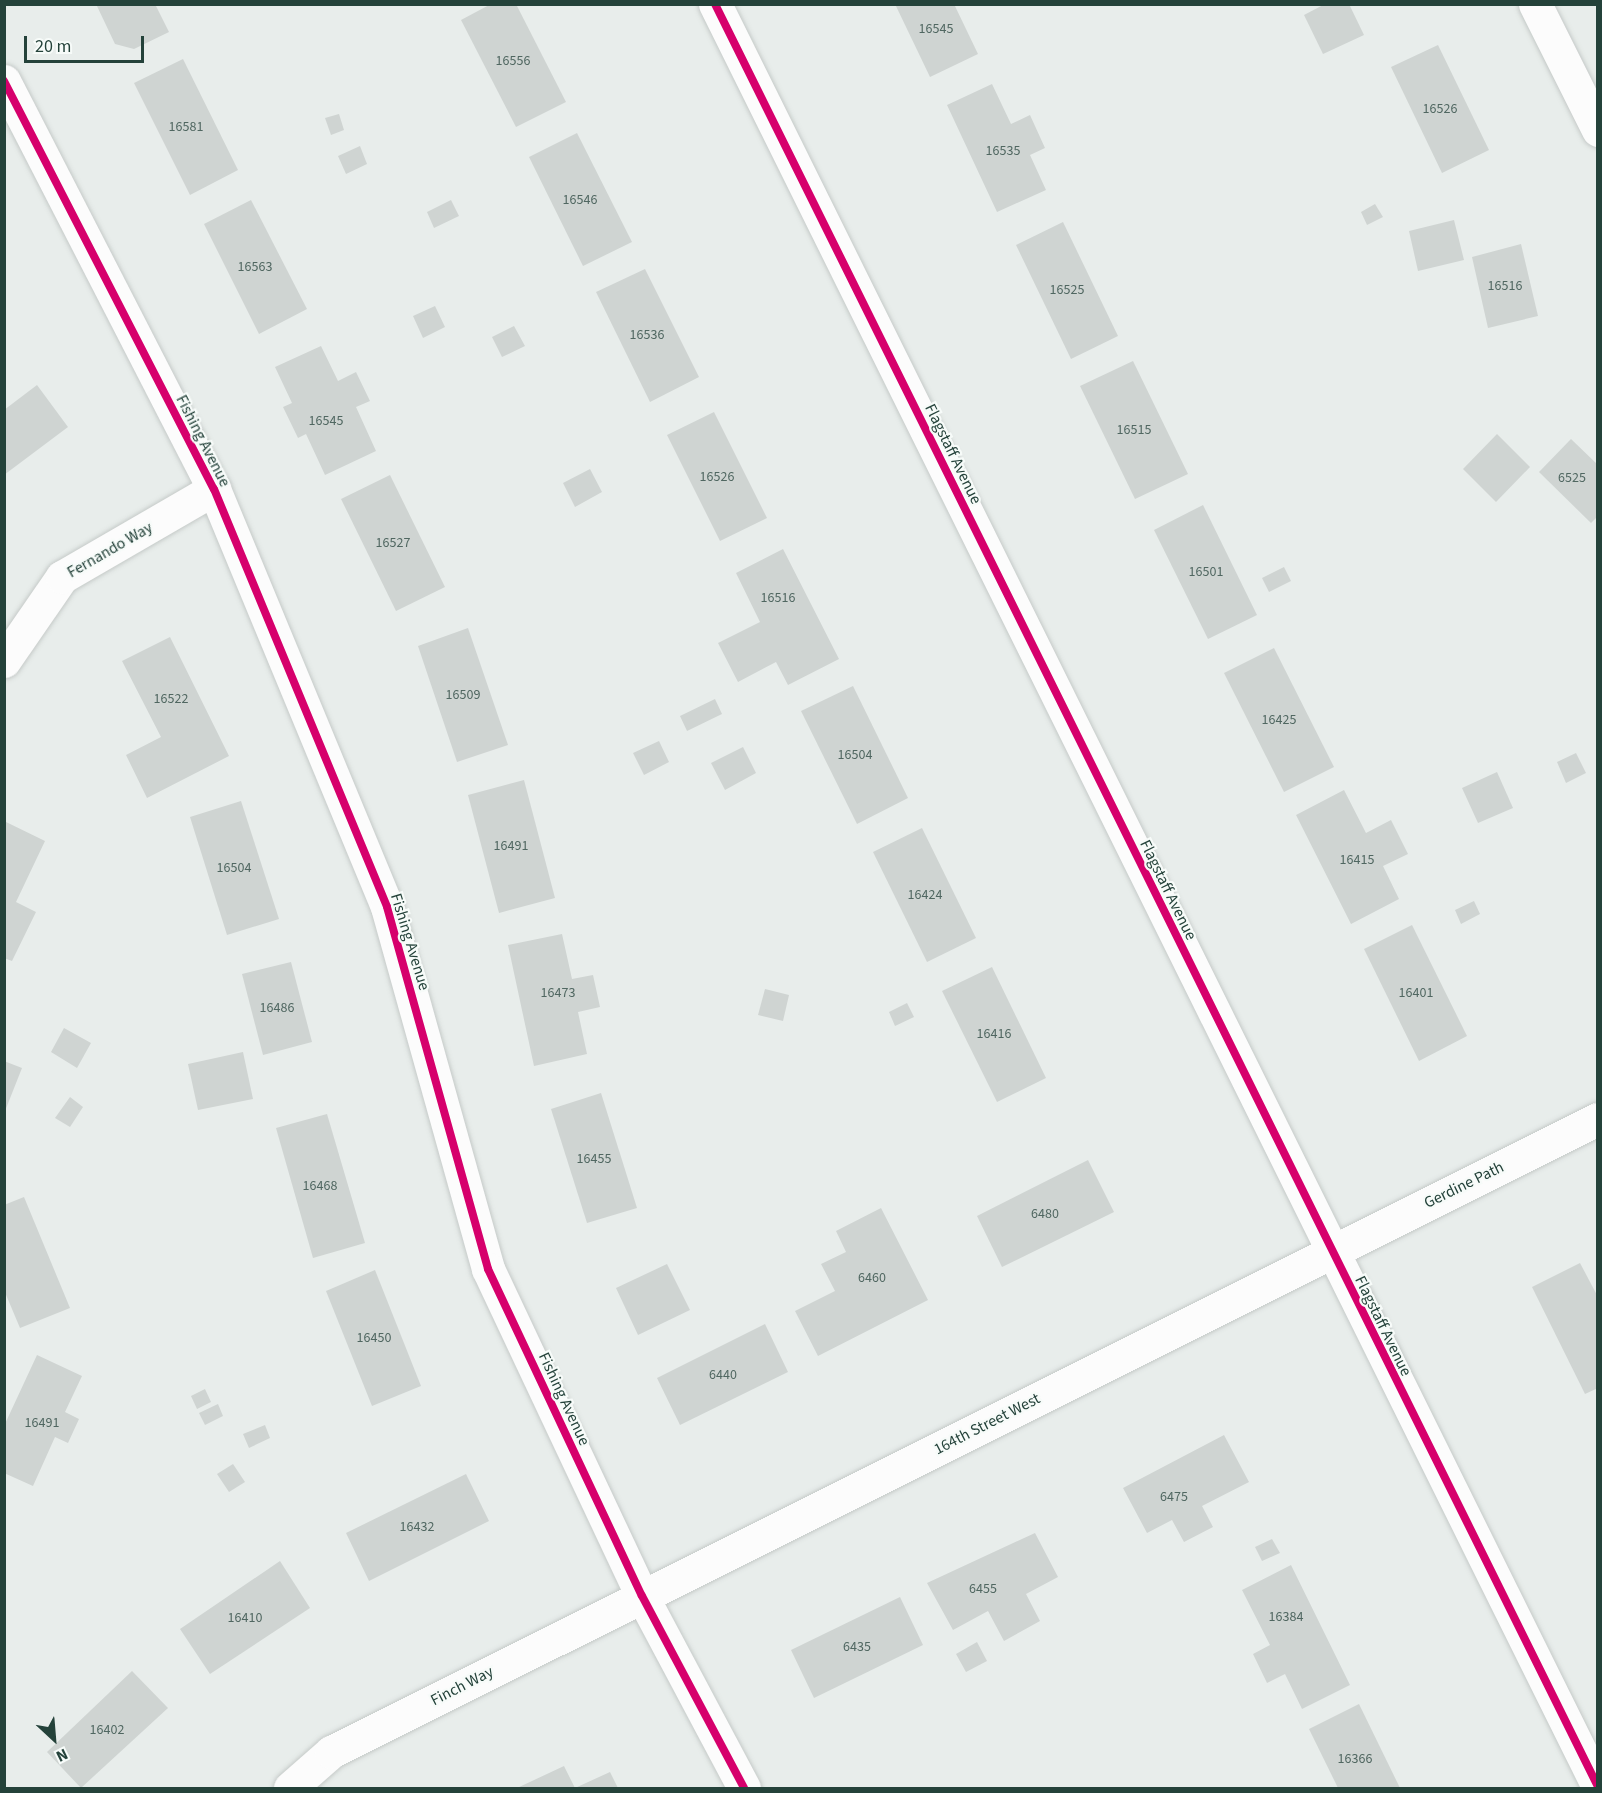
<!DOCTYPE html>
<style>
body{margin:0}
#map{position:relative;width:1602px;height:1793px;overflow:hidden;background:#e8edeb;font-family:"Source Sans 3",sans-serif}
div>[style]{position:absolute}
.building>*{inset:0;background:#cfd4d2}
.roads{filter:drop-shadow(0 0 2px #c5cac8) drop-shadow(0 0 2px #c5cac8)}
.minor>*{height:33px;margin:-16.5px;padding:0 16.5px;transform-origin:16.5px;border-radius:16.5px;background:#fcfcfc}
.cycleway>*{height:8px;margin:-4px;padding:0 4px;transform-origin:4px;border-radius:4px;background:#d6006c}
span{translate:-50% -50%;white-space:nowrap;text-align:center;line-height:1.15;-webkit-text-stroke:4.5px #f7fbf9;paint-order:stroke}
.number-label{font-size:14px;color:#506761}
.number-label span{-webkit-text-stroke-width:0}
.street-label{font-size:16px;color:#24423a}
.frame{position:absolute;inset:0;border:6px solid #24423a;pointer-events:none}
.north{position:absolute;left:24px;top:1709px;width:60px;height:60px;-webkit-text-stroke:4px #f7fbf9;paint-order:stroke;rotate:154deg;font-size:16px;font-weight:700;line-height:24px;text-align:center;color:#24423a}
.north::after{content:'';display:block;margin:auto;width:21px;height:27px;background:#24423a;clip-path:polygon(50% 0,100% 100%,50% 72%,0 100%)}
.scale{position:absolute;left:24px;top:36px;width:120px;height:27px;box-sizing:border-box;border:3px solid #24423a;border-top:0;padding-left:8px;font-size:18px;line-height:21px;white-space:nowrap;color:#24423a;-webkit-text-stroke:4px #f7fbf9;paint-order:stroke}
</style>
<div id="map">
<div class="building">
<div style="clip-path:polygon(96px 4px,155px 4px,169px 32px,134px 49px,115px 44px)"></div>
<div style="clip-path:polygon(491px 4px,516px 4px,566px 102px,516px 127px,461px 20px)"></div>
<div style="clip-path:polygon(895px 4px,954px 4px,978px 54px,930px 77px)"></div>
<div style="clip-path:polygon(1325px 4px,1349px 4px,1364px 35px,1323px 54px,1304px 15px)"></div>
<div style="clip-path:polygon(1438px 45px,1489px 150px,1442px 173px,1391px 67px)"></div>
<div style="clip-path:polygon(183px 59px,238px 170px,190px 195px,134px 83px)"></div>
<div style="clip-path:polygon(992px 84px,1011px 124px,1030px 115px,1045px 148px,1030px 155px,1046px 190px,997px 212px,947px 105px)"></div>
<div style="clip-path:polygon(339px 114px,344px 130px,331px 135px,325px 118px)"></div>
<div style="clip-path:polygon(577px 133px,632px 242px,583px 266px,529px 157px)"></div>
<div style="clip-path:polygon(360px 146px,367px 164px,346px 174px,338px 156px)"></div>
<div style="clip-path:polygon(251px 200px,307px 309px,259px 334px,204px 224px)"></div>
<div style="clip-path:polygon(451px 200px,459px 216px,434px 228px,427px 212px)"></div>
<div style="clip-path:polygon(1375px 204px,1383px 217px,1367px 225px,1361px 212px)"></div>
<div style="clip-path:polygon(1454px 220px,1464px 260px,1418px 271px,1409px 231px)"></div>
<div style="clip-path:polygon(1063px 222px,1118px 336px,1071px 359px,1016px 245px)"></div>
<div style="clip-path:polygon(1521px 244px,1538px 316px,1488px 328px,1472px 257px)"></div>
<div style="clip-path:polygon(645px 269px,699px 377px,650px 402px,596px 292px)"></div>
<div style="clip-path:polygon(435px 306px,445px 327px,423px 338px,413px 316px)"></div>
<div style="clip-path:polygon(514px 326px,525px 346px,502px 357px,492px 337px)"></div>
<div style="clip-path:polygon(321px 346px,338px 381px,356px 372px,370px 401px,356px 407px,376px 451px,325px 475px,306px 434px,298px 438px,283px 407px,292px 403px,275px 367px)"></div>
<div style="clip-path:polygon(1133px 361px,1188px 474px,1135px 499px,1080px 386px)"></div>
<div style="clip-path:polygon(37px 385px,68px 427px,4px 475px,4px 410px)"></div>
<div style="clip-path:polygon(714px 412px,767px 518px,720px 541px,667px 435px)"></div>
<div style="clip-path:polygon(1497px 434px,1530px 467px,1496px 502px,1463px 469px)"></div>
<div style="clip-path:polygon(1571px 439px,1598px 465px,1598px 516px,1591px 523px,1539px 472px)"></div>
<div style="clip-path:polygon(590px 469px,602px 492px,575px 507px,563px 483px)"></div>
<div style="clip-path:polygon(390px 475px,445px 587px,396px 611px,341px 499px)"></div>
<div style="clip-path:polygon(1203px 505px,1257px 615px,1208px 639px,1154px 530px)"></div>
<div style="clip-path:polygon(783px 549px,839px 659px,788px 685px,776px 662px,738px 682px,718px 643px,760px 622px,736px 573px)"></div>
<div style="clip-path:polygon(1284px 567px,1291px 581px,1269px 592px,1262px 578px)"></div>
<div style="clip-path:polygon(468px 628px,508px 745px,457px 762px,418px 646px)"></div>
<div style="clip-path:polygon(170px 637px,229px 756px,147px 798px,126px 755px,161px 737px,122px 661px)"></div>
<div style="clip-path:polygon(1274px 648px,1334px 767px,1284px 792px,1224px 673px)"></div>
<div style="clip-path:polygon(853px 686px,908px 798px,857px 824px,801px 711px)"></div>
<div style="clip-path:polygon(715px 699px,722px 714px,687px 731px,680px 716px)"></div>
<div style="clip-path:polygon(659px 741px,669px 762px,644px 775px,633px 753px)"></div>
<div style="clip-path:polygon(743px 747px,756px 773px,725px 790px,711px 763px)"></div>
<div style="clip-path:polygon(1576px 753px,1586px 773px,1566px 783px,1557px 762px)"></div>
<div style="clip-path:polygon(1497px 772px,1513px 808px,1478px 823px,1462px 788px)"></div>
<div style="clip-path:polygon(524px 780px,555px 898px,499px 913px,468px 795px)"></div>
<div style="clip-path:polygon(1344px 790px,1366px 833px,1391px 820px,1408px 854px,1383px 866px,1399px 899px,1351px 924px,1296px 815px)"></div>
<div style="clip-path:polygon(241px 801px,279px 919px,227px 935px,190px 817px)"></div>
<div style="clip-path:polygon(4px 821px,45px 841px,16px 902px,36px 912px,12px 961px,4px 958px)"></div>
<div style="clip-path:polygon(922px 828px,976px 938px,927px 962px,873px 852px)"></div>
<div style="clip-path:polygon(1474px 901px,1480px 914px,1461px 924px,1455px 910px)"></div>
<div style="clip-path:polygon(1412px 925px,1467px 1036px,1419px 1061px,1364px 949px)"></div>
<div style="clip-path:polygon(562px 934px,572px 979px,593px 975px,600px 1007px,578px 1012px,587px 1054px,534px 1066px,508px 945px)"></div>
<div style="clip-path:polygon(291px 962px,312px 1042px,263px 1055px,242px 974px)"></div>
<div style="clip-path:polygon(992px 967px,1046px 1078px,997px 1102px,942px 991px)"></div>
<div style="clip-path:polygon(765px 989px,789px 995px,783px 1021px,758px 1015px)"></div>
<div style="clip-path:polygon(907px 1003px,914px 1017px,895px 1026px,889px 1012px)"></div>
<div style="clip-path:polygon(64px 1028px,91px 1043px,77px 1068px,51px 1052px)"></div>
<div style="clip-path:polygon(243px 1052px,253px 1099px,198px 1110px,188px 1064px)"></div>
<div style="clip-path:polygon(4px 1061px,22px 1068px,5px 1111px,4px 1111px)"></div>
<div style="clip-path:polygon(601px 1093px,637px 1208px,587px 1223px,551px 1109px)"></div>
<div style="clip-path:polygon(70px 1097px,83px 1107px,70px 1127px,55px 1118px)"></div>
<div style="clip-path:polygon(327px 1114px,365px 1243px,313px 1258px,276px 1128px)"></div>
<div style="clip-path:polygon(1088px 1160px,1114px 1212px,1002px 1267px,977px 1216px)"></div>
<div style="clip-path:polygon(24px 1197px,70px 1308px,20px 1328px,4px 1290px,4px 1205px)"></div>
<div style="clip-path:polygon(881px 1208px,928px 1300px,818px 1356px,795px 1311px,835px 1291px,821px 1264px,846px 1252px,836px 1231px)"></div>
<div style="clip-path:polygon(1580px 1263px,1598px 1297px,1598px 1388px,1585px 1394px,1532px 1287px)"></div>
<div style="clip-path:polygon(667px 1264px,690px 1310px,638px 1335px,616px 1288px)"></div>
<div style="clip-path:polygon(375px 1270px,421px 1386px,372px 1406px,326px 1291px)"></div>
<div style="clip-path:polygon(765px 1324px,788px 1372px,680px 1425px,657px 1378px)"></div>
<div style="clip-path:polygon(37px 1355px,82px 1376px,65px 1412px,79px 1419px,68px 1443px,55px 1437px,33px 1486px,4px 1473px,4px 1426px)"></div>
<div style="clip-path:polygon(205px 1389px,211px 1402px,197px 1409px,191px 1396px)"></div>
<div style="clip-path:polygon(218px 1404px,223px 1416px,205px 1425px,199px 1413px)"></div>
<div style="clip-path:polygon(265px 1425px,270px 1438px,249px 1448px,243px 1434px)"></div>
<div style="clip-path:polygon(1224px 1435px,1249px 1482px,1202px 1506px,1213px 1527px,1184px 1542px,1172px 1520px,1147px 1533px,1123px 1488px)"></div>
<div style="clip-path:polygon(233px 1464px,245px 1482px,229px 1492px,217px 1474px)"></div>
<div style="clip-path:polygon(466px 1474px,489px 1521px,369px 1581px,346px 1533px)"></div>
<div style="clip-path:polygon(1035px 1533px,1058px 1577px,1026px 1594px,1040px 1621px,1004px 1641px,988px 1611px,953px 1630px,927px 1583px)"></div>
<div style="clip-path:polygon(1272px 1539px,1280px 1553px,1262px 1561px,1255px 1547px)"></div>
<div style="clip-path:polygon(280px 1561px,310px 1608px,210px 1674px,180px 1629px)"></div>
<div style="clip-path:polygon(1291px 1565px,1350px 1685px,1302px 1709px,1285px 1674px,1267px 1683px,1253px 1654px,1270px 1645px,1242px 1590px)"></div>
<div style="clip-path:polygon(900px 1597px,923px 1645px,814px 1698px,791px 1650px)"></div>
<div style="clip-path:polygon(977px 1642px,987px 1661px,966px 1672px,956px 1654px)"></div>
<div style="clip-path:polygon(132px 1671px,168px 1708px,81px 1788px,47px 1752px)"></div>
<div style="clip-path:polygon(1359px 1704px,1400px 1788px,1338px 1788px,1309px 1729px)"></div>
<div style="clip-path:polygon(564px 1766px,575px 1788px,610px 1772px,618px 1788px,517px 1788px)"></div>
</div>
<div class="roads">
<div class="minor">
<div style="left:715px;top:4px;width:1990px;rotate:63.65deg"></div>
<div style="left:1535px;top:4px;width:141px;rotate:63.4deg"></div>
<div style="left:4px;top:81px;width:459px;rotate:62.8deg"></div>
<div style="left:214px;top:489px;width:452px;rotate:67.5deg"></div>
<div style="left:387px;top:907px;width:376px;rotate:74.4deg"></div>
<div style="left:488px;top:1269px;width:361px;rotate:64.8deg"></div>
<div style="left:642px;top:1596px;width:217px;rotate:62deg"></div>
<div style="left:4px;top:661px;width:102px;rotate:-55.4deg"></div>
<div style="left:62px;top:577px;width:176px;rotate:-30.1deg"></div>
<div style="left:290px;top:1788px;width:55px;rotate:-41.3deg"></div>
<div style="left:331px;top:1752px;width:1416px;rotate:-26.55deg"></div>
</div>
</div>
<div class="cycleway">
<div style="left:715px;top:4px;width:1990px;rotate:63.65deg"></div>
<div style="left:4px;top:81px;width:459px;rotate:62.8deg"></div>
<div style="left:214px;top:489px;width:452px;rotate:67.5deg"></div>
<div style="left:387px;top:907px;width:376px;rotate:74.4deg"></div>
<div style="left:488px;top:1269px;width:361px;rotate:64.8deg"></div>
<div style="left:642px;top:1596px;width:217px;rotate:62deg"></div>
</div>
<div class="number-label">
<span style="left:936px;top:29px">16545</span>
<span style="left:513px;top:61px">16556</span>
<span style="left:1440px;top:109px">16526</span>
<span style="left:186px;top:127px">16581</span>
<span style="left:1003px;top:151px">16535</span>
<span style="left:580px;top:200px">16546</span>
<span style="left:255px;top:267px">16563</span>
<span style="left:1505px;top:286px">16516</span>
<span style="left:1067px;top:290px">16525</span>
<span style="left:647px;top:335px">16536</span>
<span style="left:326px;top:421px">16545</span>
<span style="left:1134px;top:430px">16515</span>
<span style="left:717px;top:477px">16526</span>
<span style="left:1572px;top:478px">6525</span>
<span style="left:393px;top:543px">16527</span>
<span style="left:1206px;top:572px">16501</span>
<span style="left:778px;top:598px">16516</span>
<span style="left:463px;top:695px">16509</span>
<span style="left:171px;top:699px">16522</span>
<span style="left:1279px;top:720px">16425</span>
<span style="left:855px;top:755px">16504</span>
<span style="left:511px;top:846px">16491</span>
<span style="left:1357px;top:860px">16415</span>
<span style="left:234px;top:868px">16504</span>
<span style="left:925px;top:895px">16424</span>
<span style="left:558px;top:993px">16473</span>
<span style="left:1416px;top:993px">16401</span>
<span style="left:277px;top:1008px">16486</span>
<span style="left:994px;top:1034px">16416</span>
<span style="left:594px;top:1159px">16455</span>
<span style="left:320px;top:1186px">16468</span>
<span style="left:1045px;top:1214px">6480</span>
<span style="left:872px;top:1278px">6460</span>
<span style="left:374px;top:1338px">16450</span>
<span style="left:723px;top:1375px">6440</span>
<span style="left:42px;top:1423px">16491</span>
<span style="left:1174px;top:1497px">6475</span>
<span style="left:417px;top:1527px">16432</span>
<span style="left:983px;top:1589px">6455</span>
<span style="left:1286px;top:1617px">16384</span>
<span style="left:245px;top:1618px">16410</span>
<span style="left:857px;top:1647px">6435</span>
<span style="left:107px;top:1730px">16402</span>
<span style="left:1355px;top:1759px">16366</span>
</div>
<div class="street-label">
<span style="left:203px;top:441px;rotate:63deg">Fishing Avenue</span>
<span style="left:953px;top:454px;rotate:64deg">Flagstaff Avenue</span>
<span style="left:110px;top:550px;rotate:-30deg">Fernando Way</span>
<span style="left:1168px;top:890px;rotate:64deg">Flagstaff Avenue</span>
<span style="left:410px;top:942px;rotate:73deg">Fishing Avenue</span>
<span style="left:1464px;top:1185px;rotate:-26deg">Gerdine Path</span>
<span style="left:1383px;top:1326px;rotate:64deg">Flagstaff Avenue</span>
<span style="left:564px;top:1399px;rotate:65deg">Fishing Avenue</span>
<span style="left:987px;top:1424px;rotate:-27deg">164th Street West</span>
<span style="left:462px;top:1686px;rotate:-27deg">Finch Way</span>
</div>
<div class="frame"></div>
<div class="north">N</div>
<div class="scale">20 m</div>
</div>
